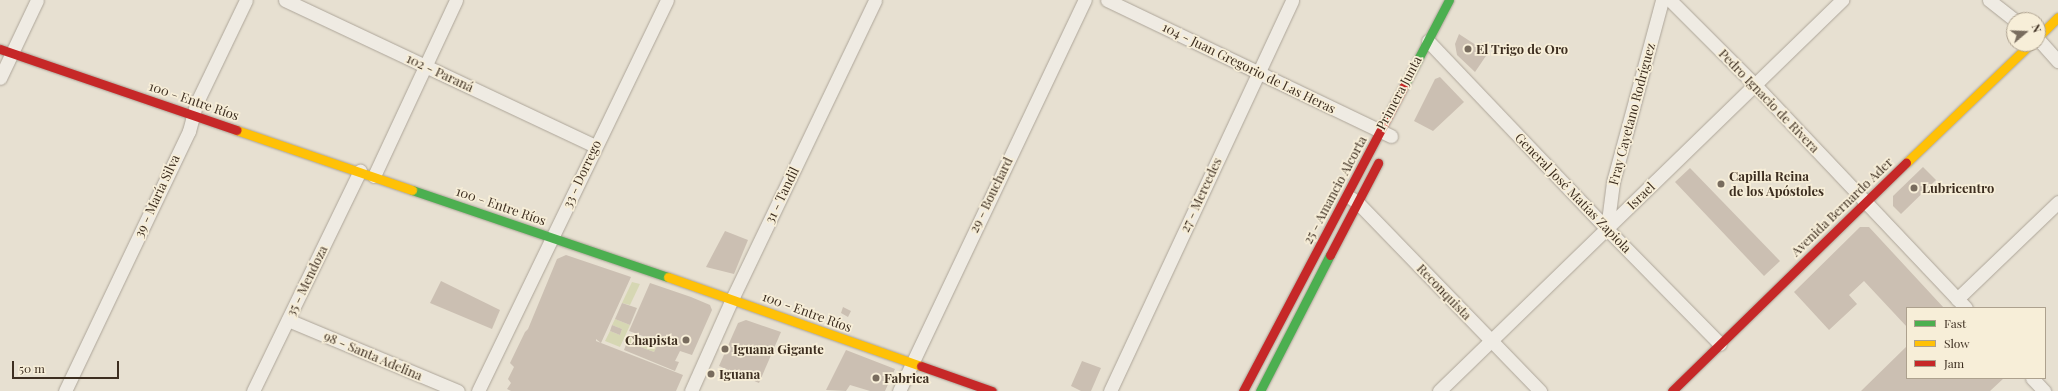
<!DOCTYPE html>
<meta charset="utf-8">
<style>
body{margin:0}
#map{position:relative;width:2058px;height:391px;overflow:hidden;background:#e7e0d1;font-family:"Playfair Display",serif}
div>[style]{position:absolute}
.green>*{inset:0;background:#d6d7b3}
.building>*{inset:0;background:#cbbfb2}
.roads{filter:drop-shadow(0 0 1px #ada599) drop-shadow(0 0 1px #ada599)}
.street>*{height:13px;margin:-6.5px;padding:0 6.5px;transform-origin:6.5px;border-radius:6.5px;background:#efebe3}
.fast>*{height:9px;margin:-4.5px;padding:0 4.5px;transform-origin:4.5px;border-radius:4.5px;background:#4caf50}
.slow>*{height:9px;margin:-4.5px;padding:0 4.5px;transform-origin:4.5px;border-radius:4.5px;background:#ffc107}
.jam>*{height:9px;margin:-4.5px;padding:0 4.5px;transform-origin:4.5px;border-radius:4.5px;background:#c62828}
.dots>*{width:11px;height:11px;translate:-50% -50%;box-sizing:border-box;border:2px solid #f7eed8;border-radius:50%}
span{translate:-50% -50%;white-space:nowrap;text-align:center;line-height:1.15;-webkit-text-stroke:3.5px #f7eed8;paint-order:stroke}
.poi-label{font-size:13px;color:#3d2e20;font-weight:700}
.left{translate:0 -50%;text-align:left}
.right{translate:-100% -50%;text-align:right}
.street-label{font-size:13px;color:#3d2e20}
.legend{position:absolute;left:1906px;top:307px;width:140px;height:72px;box-sizing:border-box;background:#f7eed8;border:1px solid #ada18e;margin:0;padding:5px 7px;list-style:none;font-size:12px;color:#3d2e20}
.legend li{display:flex;align-items:center;gap:8px;height:20px}
.legend b{width:20px;border:1px solid #ada18e}
.north{position:absolute;left:2006px;top:12px;width:40px;height:40px;box-sizing:border-box;background:#f7eed8;border:1px solid #ada18e;border-radius:50%;rotate:71deg;font-size:11px;font-weight:700;line-height:16px;text-align:center;color:#3d2e20}
.north::after{content:'';display:block;margin:auto;width:14px;height:18px;background:#786c5e;clip-path:polygon(50% 0,100% 100%,50% 72%,0 100%)}
.scale{position:absolute;left:12px;top:361px;width:107px;height:18px;box-sizing:border-box;border:2px solid #3d2e20;border-top:0;padding-left:5px;font-size:12px;line-height:14px;white-space:nowrap;color:#3d2e20;-webkit-text-stroke:3px #f7eed8;paint-order:stroke}
</style>
<div id="map">
<div class="green">
<div style="clip-path:polygon(632px 282px,640px 284px,630px 305px,622px 303px)"></div>
<div style="clip-path:polygon(615px 319px,630px 325px,620px 347px,605px 341px,610px 331px,620px 335px,622px 329px,612px 325px)"></div>
<div style="clip-path:polygon(631px 334px,658px 345px,654px 352px,627px 342px)"></div>
</div>
<div class="building">
<div style="clip-path:polygon(1459px 34px,1488px 53px,1475px 72px,1457px 55px,1455px 44px)"></div>
<div style="clip-path:polygon(1440px 77px,1464px 102px,1433px 131px,1414px 121px,1435px 79px)"></div>
<div style="clip-path:polygon(1923px 167px,1936px 180px,1901px 214px,1893px 206px,1893px 196px)"></div>
<div style="clip-path:polygon(1690px 168px,1780px 261px,1764px 276px,1675px 182px)"></div>
<div style="clip-path:polygon(1860px 227px,1869px 227px,1944px 308px,1907px 308px,1907px 327px,1864px 281px,1849px 295px,1857px 304px,1829px 330px,1794px 292px)"></div>
<div style="clip-path:polygon(725px 231px,748px 240px,734px 274px,706px 267px)"></div>
<div style="clip-path:polygon(566px 255px,631px 277px,601px 343px,596px 339px,596px 341px,683px 375px,676px 391px,511px 391px,507px 389px,511px 383px,508px 379px,514px 367px,510px 363px,525px 332px,528px 329px,557px 259px)"></div>
<div style="clip-path:polygon(441px 281px,500px 310px,492px 329px,430px 303px)"></div>
<div style="clip-path:polygon(650px 283px,691px 297px,710px 305px,712px 310px,692px 355px,680px 351px,675px 361px,679px 362px,675px 371px,624px 350px,627px 342px,654px 352px,659px 342px,629px 331px)"></div>
<div style="clip-path:polygon(622px 303px,637px 308px,630px 325px,615px 319px)"></div>
<div style="clip-path:polygon(843px 307px,851px 311px,848px 317px,841px 313px)"></div>
<div style="clip-path:polygon(746px 320px,781px 332px,759px 383px,719px 366px,738px 323px)"></div>
<div style="clip-path:polygon(612px 325px,622px 329px,620px 335px,610px 331px)"></div>
<div style="clip-path:polygon(1907px 346px,1907px 378px,2004px 378px,1990px 391px,1861px 391px)"></div>
<div style="clip-path:polygon(846px 350px,895px 369px,885px 391px,870px 391px,850px 385px,846px 391px,826px 390px)"></div>
<div style="clip-path:polygon(1082px 361px,1101px 368px,1091px 391px,1081px 391px,1071px 386px)"></div>
</div>
<div class="roads">
<div class="street">
<div style="left:285px;top:0;width:343px;rotate:25.2deg"></div>
<div style="left:1107px;top:0;width:315px;rotate:25.6deg"></div>
<div style="left:1670px;top:0;width:120px;rotate:45deg"></div>
<div style="left:1755px;top:85px;width:307px;rotate:46.6deg"></div>
<div style="left:1989px;top:0;width:33px;rotate:38deg"></div>
<div style="left:2038px;top:39px;width:30px;rotate:48deg"></div>
<div style="left:1428px;top:41px;width:260px;rotate:46.4deg"></div>
<div style="left:1607px;top:229px;width:161px;rotate:45.5deg"></div>
<div style="left:0;top:78px;width:86px;rotate:-64.6deg"></div>
<div style="left:374px;top:176px;width:194px;rotate:-65deg"></div>
<div style="left:1351px;top:198px;width:9px;rotate:36deg"></div>
<div style="left:1358px;top:203px;width:262px;rotate:45.9deg"></div>
<div style="left:1607px;top:229px;width:47px;rotate:-82.7deg"></div>
<div style="left:1613px;top:182px;width:188px;rotate:-74.9deg"></div>
<div style="left:1957px;top:299px;width:140px;rotate:-43.8deg"></div>
<div style="left:288px;top:320px;width:184px;rotate:22.7deg"></div>
<div style="left:2032px;top:378px;width:18px;rotate:47deg"></div>
<div style="left:65px;top:391px;width:288px;rotate:-64.5deg"></div>
<div style="left:189px;top:131px;width:28px;rotate:-75deg"></div>
<div style="left:196px;top:104px;width:115px;rotate:-64.3deg"></div>
<div style="left:253px;top:391px;width:245px;rotate:-64.1deg"></div>
<div style="left:478px;top:391px;width:434px;rotate:-64.2deg"></div>
<div style="left:691px;top:391px;width:101px;rotate:-66deg"></div>
<div style="left:732px;top:299px;width:331px;rotate:-64.4deg"></div>
<div style="left:899px;top:391px;width:433px;rotate:-64.6deg"></div>
<div style="left:1110px;top:391px;width:431px;rotate:-65deg"></div>
<div style="left:1439px;top:391px;width:562px;rotate:-44.13deg"></div>
</div>
<div class="fast">
<div style="left:1404px;top:86px;width:97px;rotate:-62.4deg"></div>
<div style="left:412px;top:190px;width:270px;rotate:18.8deg"></div>
<div style="left:1260px;top:391px;width:153px;rotate:-62.8deg"></div>
</div>
<div class="slow">
<div style="left:2038px;top:37px;width:28px;rotate:-45deg"></div>
<div style="left:236px;top:130px;width:186px;rotate:18.8deg"></div>
<div style="left:1906px;top:163px;width:172px;rotate:-43.8deg"></div>
<div style="left:668px;top:277px;width:268px;rotate:19.4deg"></div>
</div>
<div class="jam">
<div style="left:0;top:49px;width:250px;rotate:18.9deg"></div>
<div style="left:1330px;top:255px;width:104px;rotate:-62.4deg"></div>
<div style="left:921px;top:366px;width:75px;rotate:19.4deg"></div>
<div style="left:1243px;top:391px;width:345px;rotate:-62.2deg"></div>
<div style="left:1672px;top:391px;width:327px;rotate:-44.3deg"></div>
</div>
</div>
<div class="dots">
<div style="left:1468px;top:49px;background:#786c5e"></div>
<div style="left:1721px;top:184px;background:#786c5e"></div>
<div style="left:1914px;top:188px;background:#786c5e"></div>
<div style="left:686px;top:340px;background:#786c5e"></div>
<div style="left:725px;top:349px;background:#786c5e"></div>
<div style="left:711px;top:374px;background:#786c5e"></div>
<div style="left:876px;top:378px;background:#786c5e"></div>
</div>
<div class="poi-label">
<span class="left" style="left:1476px;top:49px">El Trigo de Oro</span>
<span class="left" style="left:1729px;top:184px">Capilla Reina<br>de los Apóstoles</span>
<span class="left" style="left:1922px;top:188px">Lubricentro</span>
<span class="right" style="left:678px;top:340px">Chapista</span>
<span class="left" style="left:733px;top:349px">Iguana Gigante</span>
<span class="left" style="left:719px;top:374px">Iguana</span>
<span class="left" style="left:884px;top:378px">Fabrica</span>
</div>
<div class="street-label">
<span style="left:1249px;top:68px;rotate:26deg">104 - Juan Gregorio de Las Heras</span>
<span style="left:440px;top:73px;rotate:25deg">102 - Paraná</span>
<span style="left:1399px;top:93px;rotate:-62deg">Primera Junta</span>
<span style="left:194px;top:101px;rotate:19deg">100 - Entre Ríos</span>
<span style="left:1769px;top:101px;rotate:46deg">Pedro Ignacio de Rivera</span>
<span style="left:1632px;top:114px;rotate:-75deg">Fray Cayetano Rodríguez</span>
<span style="left:582px;top:174px;rotate:-65deg">33 - Dorrego</span>
<span style="left:1335px;top:190px;rotate:-62deg">25 - Amancio Alcorta</span>
<span style="left:1573px;top:193px;rotate:46deg">General José Matías Zapiola</span>
<span style="left:782px;top:195px;rotate:-64deg">31 - Tandil</span>
<span style="left:991px;top:195px;rotate:-64deg">29 - Bouchard</span>
<span style="left:1201px;top:195px;rotate:-65deg">27 - Mercedes</span>
<span style="left:157px;top:196px;rotate:-65deg">39 - María Silva</span>
<span style="left:1641px;top:196px;rotate:-44deg">Israel</span>
<span style="left:501px;top:206px;rotate:19deg">100 - Entre Ríos</span>
<span style="left:1842px;top:207px;rotate:-44deg">Avenida Bernardo Ader</span>
<span style="left:307px;top:281px;rotate:-64deg">35 - Mendoza</span>
<span style="left:1444px;top:292px;rotate:46deg">Reconquista</span>
<span style="left:807px;top:312px;rotate:20deg">100 - Entre Ríos</span>
<span style="left:373px;top:356px;rotate:23deg">98 - Santa Adelina</span>
</div>
<ul class="legend">
<li><b style="height:5px;background:#4caf50"></b>Fast</li>
<li><b style="height:5px;background:#ffc107"></b>Slow</li>
<li><b style="height:5px;background:#c62828"></b>Jam</li>
</ul>
<div class="north">N</div>
<div class="scale">50 m</div>
</div>
